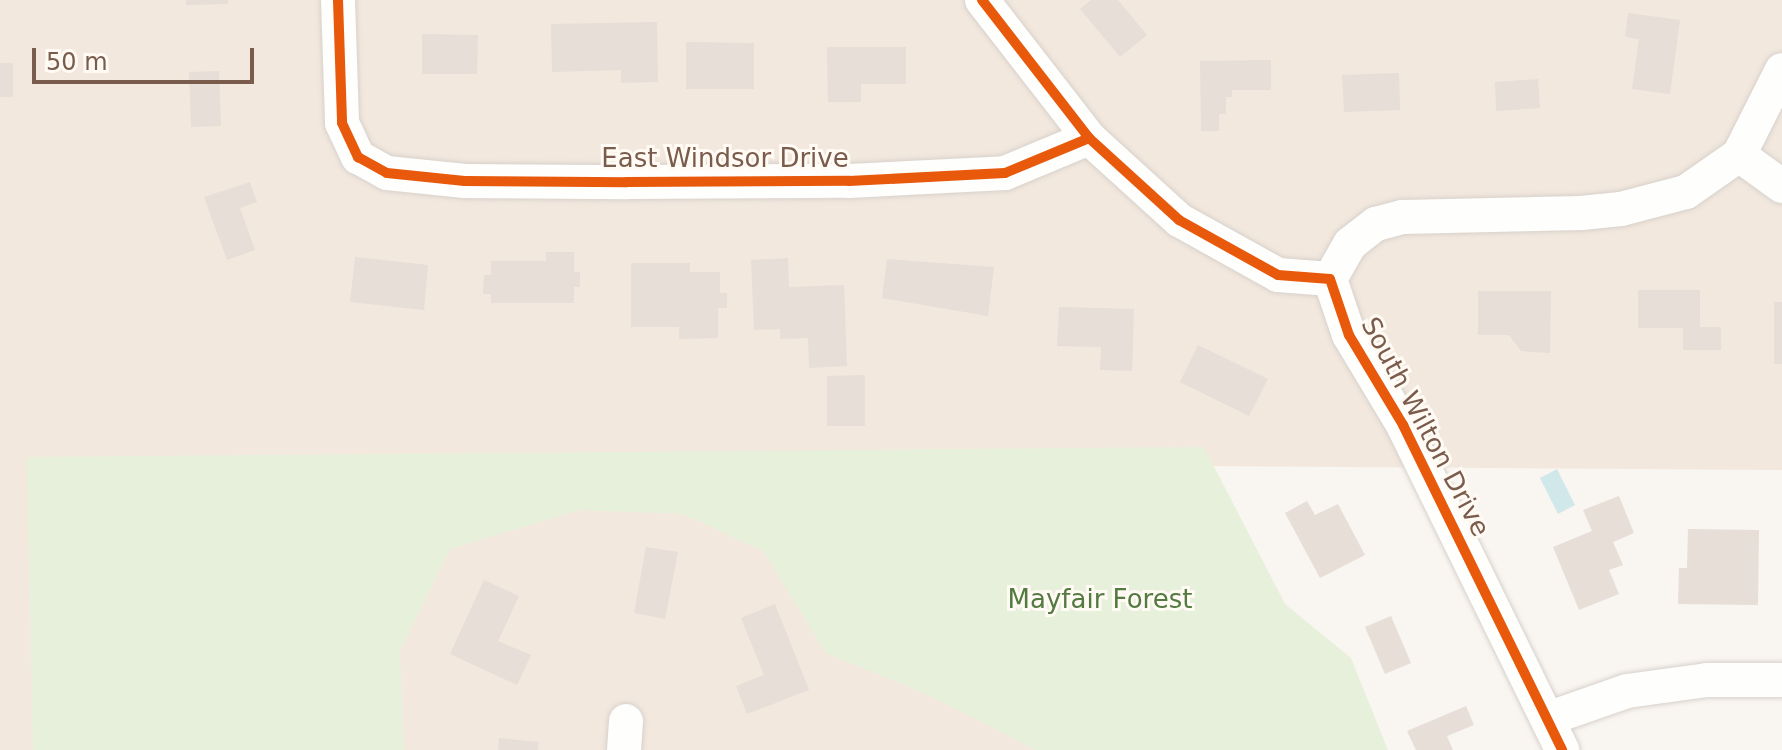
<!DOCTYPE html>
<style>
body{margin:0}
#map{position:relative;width:1782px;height:750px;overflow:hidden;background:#f9f5f0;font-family:"DejaVu Sans",sans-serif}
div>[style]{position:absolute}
.residential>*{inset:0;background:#f2e8de}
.green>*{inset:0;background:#e7f0db}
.water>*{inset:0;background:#d0e8ea}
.building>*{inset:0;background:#e6ded7}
.roads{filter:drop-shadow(0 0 2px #d7d1cb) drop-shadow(0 0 2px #d7d1cb)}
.street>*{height:34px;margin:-17px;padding:0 17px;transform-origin:17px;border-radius:17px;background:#fefefd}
.cycleway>*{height:10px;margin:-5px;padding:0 5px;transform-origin:5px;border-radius:5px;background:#e8590c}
span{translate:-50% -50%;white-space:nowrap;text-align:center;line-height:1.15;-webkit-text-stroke:6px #fffaf3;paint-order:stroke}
.street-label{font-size:26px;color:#7a5c4d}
.park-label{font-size:26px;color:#537a41}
.scale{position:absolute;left:32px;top:48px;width:222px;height:36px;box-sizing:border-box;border:4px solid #7a5c4d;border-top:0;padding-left:10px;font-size:24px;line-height:28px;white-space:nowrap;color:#7a5c4d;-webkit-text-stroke:6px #fffaf3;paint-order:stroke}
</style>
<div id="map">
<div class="residential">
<div style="clip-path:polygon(0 0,1782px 0,1782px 470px,1199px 466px,1344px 750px,0 750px)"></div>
</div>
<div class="green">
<div style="clip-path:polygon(1204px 447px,1285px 604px,1351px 658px,1388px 750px,1036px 750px,931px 696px,826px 653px,763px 551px,683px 514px,580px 510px,450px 549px,400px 651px,404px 750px,33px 750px,27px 457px)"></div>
</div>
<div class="water">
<div style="clip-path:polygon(1557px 469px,1575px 505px,1558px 514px,1540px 478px)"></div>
</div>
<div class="building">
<div style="clip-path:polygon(186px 0,228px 0,228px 4px,186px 5px)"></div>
<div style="clip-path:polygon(1091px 0,1118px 0,1147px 35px,1120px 57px,1080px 9px)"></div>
<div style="clip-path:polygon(1628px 13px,1680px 20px,1670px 94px,1632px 89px,1639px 39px,1625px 37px)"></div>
<div style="clip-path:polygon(657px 22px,658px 82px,621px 83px,621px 70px,552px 72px,551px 24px)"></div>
<div style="clip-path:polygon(422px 34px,478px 35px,477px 74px,422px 74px)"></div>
<div style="clip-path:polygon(686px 42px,754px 43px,754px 89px,686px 89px)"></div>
<div style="clip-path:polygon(827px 47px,906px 47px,906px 84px,861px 84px,861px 102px,828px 102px)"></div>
<div style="clip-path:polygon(1271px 60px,1271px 90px,1232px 90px,1232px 97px,1226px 97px,1226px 114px,1219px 114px,1219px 131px,1201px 131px,1200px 61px)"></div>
<div style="clip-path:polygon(0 63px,13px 63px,13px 97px,0 97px)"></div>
<div style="clip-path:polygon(219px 71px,221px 126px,191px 127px,189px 72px)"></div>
<div style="clip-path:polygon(1399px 73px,1400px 110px,1344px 112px,1342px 75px)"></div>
<div style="clip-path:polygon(1538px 79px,1540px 108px,1496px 111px,1495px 82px)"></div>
<div style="clip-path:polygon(250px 182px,257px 202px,240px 208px,255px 250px,227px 260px,204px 197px)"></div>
<div style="clip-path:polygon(546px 252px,574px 252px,574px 272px,580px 272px,580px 287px,574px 287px,574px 303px,491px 303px,491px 294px,483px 294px,484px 275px,491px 275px,491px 261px,546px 261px)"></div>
<div style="clip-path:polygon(355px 257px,428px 265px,424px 310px,350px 302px)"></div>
<div style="clip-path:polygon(788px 258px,789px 287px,844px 285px,847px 366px,809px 368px,808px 338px,780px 339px,780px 329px,754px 330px,751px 260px)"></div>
<div style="clip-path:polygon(887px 259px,994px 267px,988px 316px,882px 298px)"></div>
<div style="clip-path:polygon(631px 263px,690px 263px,690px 272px,720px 272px,720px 293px,727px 293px,727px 308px,718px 308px,718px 338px,679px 339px,679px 327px,631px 327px)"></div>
<div style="clip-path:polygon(1638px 290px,1700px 290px,1700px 327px,1721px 327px,1721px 350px,1683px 350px,1683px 328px,1638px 328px)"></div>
<div style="clip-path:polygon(1478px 291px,1551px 291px,1550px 353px,1521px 351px,1509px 335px,1478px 335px)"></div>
<div style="clip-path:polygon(1774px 302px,1782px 302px,1782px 364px,1774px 364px)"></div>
<div style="clip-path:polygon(1059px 307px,1134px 309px,1132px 371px,1100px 370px,1101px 347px,1057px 346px)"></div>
<div style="clip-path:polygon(1198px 345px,1268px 379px,1249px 416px,1180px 382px)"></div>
<div style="clip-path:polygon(865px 375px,865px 426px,827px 426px,827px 376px)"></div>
<div style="clip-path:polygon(1619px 496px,1634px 533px,1613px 542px,1623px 565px,1609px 570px,1619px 594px,1579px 610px,1553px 547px,1592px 531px,1583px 510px)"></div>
<div style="clip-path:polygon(1307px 501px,1315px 515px,1338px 504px,1365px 555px,1320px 578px,1285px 513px)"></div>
<div style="clip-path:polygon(1688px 529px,1759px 530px,1758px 605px,1678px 604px,1679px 568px,1687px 568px)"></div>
<div style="clip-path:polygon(646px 547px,678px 552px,665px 619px,634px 613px)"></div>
<div style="clip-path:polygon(484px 580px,519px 596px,498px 641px,531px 655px,517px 685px,450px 654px)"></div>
<div style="clip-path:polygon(775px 604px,809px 690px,747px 714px,736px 686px,764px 675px,741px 618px)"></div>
<div style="clip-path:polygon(1391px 616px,1411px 663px,1385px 674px,1365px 627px)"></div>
<div style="clip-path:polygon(1466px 706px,1474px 725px,1447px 736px,1453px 750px,1416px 750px,1407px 731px)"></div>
<div style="clip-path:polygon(499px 738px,539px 742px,538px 750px,498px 750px)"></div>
</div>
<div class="roads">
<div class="street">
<div style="left:338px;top:0;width:123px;rotate:88.1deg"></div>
<div style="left:342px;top:123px;width:38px;rotate:65deg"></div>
<div style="left:358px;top:157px;width:33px;rotate:29deg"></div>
<div style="left:387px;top:173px;width:78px;rotate:5.9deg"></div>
<div style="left:465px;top:181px;width:162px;rotate:0.4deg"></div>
<div style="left:627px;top:182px;width:222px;rotate:-0.3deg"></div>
<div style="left:849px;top:181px;width:156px;rotate:-2.9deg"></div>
<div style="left:1005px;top:173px;width:91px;rotate:-22.6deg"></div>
<div style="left:982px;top:0;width:175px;rotate:52.2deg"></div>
<div style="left:1089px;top:138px;width:122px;rotate:42.3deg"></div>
<div style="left:1179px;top:220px;width:113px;rotate:29.1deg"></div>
<div style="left:1278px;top:275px;width:52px;rotate:4.4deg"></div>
<div style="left:1330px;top:279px;width:59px;rotate:71.3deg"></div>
<div style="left:1349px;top:335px;width:105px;rotate:59deg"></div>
<div style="left:1403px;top:425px;width:362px;rotate:63.9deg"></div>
<div style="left:1739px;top:155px;width:53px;rotate:35.8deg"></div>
<div style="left:1330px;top:279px;width:40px;rotate:-60.3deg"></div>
<div style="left:1350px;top:244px;width:33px;rotate:-38deg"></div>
<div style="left:1376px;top:224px;width:28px;rotate:-15deg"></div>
<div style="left:1403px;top:217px;width:178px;rotate:-1.3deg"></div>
<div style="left:1581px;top:213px;width:40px;rotate:-5.7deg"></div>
<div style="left:1621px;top:209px;width:67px;rotate:-14.7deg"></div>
<div style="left:1686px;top:192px;width:65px;rotate:-34.9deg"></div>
<div style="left:1739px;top:155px;width:95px;rotate:-63.2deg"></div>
<div style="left:1550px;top:718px;width:82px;rotate:-19.3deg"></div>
<div style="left:1627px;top:691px;width:81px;rotate:-7.8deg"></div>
<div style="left:1707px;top:680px;width:75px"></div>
<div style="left:624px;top:750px;width:29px;rotate:-86deg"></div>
</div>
</div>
<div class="cycleway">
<div style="left:338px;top:0;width:123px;rotate:88.1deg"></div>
<div style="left:342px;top:123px;width:38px;rotate:65deg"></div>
<div style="left:358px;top:157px;width:33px;rotate:29deg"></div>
<div style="left:387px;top:173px;width:78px;rotate:5.9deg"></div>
<div style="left:465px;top:181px;width:162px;rotate:0.4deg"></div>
<div style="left:627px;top:182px;width:222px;rotate:-0.3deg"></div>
<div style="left:849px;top:181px;width:156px;rotate:-2.9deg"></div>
<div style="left:1005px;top:173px;width:91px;rotate:-22.6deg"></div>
<div style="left:982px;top:0;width:175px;rotate:52.2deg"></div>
<div style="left:1089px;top:138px;width:122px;rotate:42.3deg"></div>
<div style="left:1179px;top:220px;width:113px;rotate:29.1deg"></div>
<div style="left:1278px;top:275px;width:52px;rotate:4.4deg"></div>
<div style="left:1330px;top:279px;width:59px;rotate:71.3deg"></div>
<div style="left:1349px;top:335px;width:105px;rotate:59deg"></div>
<div style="left:1403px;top:425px;width:362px;rotate:63.9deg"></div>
</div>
<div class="street-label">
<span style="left:725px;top:159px">East Windsor Drive</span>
<span style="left:1425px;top:427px;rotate:62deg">South Wilton Drive</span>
</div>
<div class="park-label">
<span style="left:1100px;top:600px">Mayfair Forest</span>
</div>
<div class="scale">50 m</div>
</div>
